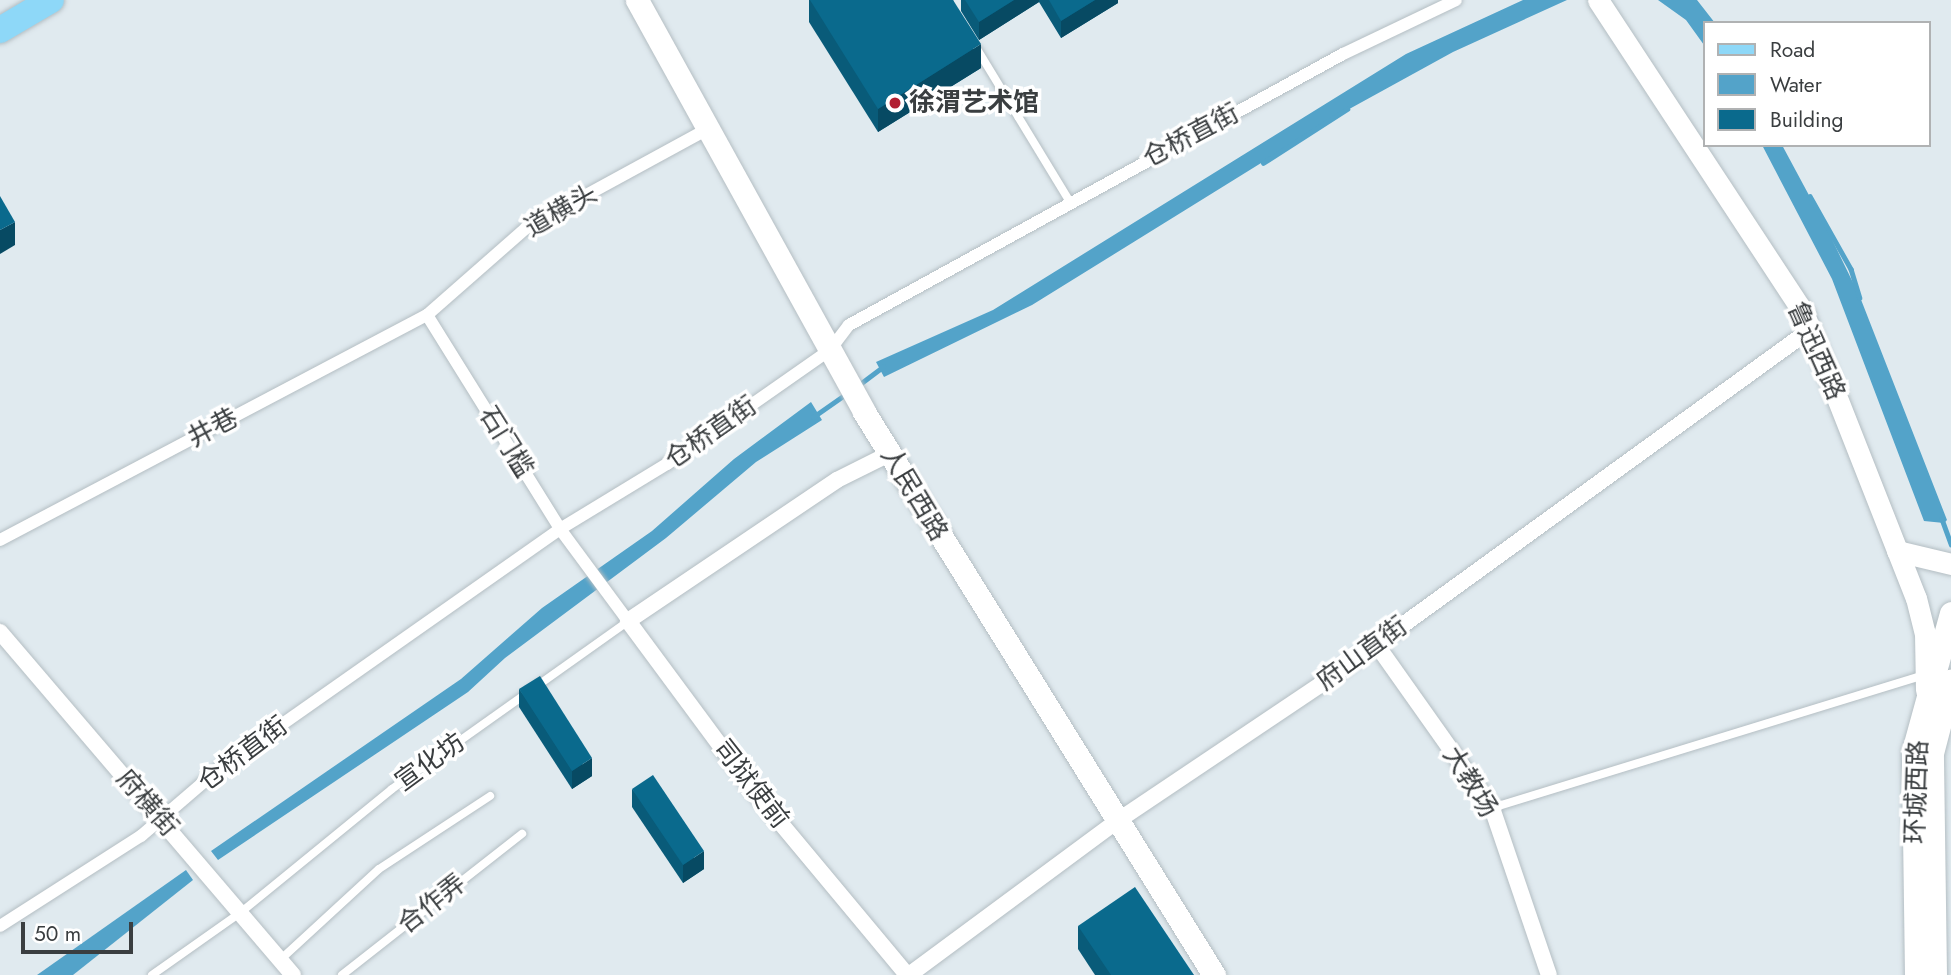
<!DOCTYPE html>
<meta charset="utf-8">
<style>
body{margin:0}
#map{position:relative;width:1951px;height:975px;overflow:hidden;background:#e0eaef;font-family:Jost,"Noto Sans SC",sans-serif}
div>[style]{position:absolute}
.water>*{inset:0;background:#53a3c9}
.stream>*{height:4.5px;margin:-2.25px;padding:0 2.25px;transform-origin:2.25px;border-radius:2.25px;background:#53a3c9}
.roads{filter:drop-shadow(0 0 2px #b4bec3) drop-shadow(0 0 2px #b4bec3)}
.service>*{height:8px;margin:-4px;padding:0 4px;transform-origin:4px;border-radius:4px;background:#fff}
.pedestrian>*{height:12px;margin:-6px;padding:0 6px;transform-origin:6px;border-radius:6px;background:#fff}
.minor>*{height:16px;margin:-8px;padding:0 8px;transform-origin:8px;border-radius:8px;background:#fff}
.tertiary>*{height:21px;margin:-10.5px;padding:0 10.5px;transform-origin:10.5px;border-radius:10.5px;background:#fff}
.secondary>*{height:23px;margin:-11.5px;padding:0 11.5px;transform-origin:11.5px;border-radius:11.5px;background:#fff}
.primary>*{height:26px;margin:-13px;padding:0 13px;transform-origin:13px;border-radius:13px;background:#8ed8f8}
.wall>*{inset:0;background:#095b79}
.shaded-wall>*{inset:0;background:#074a63}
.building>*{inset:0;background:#0a6a8d}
.dots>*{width:19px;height:19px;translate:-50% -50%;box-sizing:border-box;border:4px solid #fff;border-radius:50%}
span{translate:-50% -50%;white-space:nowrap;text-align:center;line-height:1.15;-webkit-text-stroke:7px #fff;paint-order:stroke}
.poi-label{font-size:26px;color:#3a3e40;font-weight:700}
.left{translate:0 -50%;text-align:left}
.street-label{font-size:26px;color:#3a3e40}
.legend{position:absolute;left:1703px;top:21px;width:228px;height:126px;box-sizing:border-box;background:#fff;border:2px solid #b0b2b3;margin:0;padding:9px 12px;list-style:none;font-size:21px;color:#3a3e40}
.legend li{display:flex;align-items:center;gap:14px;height:35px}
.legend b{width:35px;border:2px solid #b0b2b3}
.scale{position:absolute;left:21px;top:922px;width:112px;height:32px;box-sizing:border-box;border:4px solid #3a3e40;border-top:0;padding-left:9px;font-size:21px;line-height:24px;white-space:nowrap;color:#3a3e40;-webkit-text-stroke:5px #fff;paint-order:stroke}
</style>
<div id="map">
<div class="water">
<div style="clip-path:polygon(1523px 0,1567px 0,1453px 52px,1342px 113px,1032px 305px,884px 377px,876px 362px,993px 310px,1406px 54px)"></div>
<div style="clip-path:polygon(1658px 0,1697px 0,1715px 23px,1704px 23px,1704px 45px,1686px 20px)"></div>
<div style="clip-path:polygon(1762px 145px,1782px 145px,1825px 225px,1860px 297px,1947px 520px,1944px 523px,1924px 521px,1832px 279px)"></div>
<div style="clip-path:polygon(811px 402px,822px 420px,756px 462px,666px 538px,505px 658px,468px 692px,218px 860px,211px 851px,461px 679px,542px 608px,652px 531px,734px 459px)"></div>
<div style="clip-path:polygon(186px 870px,193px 880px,73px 975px,37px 975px)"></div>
</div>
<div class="stream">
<div style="left:1263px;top:163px;width:100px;rotate:-32.7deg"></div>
<div style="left:1810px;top:196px;width:84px;rotate:60.7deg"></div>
<div style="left:1851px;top:269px;width:30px;rotate:73deg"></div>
<div style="left:856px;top:387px;width:34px;rotate:-37deg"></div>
<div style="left:813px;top:417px;width:40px;rotate:-34.9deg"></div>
<div style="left:1942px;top:519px;width:27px;rotate:70deg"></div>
</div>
<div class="roads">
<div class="service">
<div style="left:977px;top:49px;width:179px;rotate:58.7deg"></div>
<div style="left:1492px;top:808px;width:452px;rotate:-17.1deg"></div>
<div style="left:280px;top:960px;width:134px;rotate:-42.6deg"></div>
<div style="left:379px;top:869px;width:133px;rotate:-33.3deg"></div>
<div style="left:152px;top:975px;width:108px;rotate:-35.2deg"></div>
<div style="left:240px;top:913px;width:196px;rotate:-39.2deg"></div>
<div style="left:392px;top:789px;width:290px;rotate:-35.4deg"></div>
<div style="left:342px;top:975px;width:229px;rotate:-38.1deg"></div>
</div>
<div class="pedestrian">
<div style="left:427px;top:315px;width:252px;rotate:58.1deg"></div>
<div style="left:560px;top:529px;width:114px;rotate:53.5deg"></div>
<div style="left:0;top:540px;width:483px;rotate:-27.8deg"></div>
<div style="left:427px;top:315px;width:132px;rotate:-41.3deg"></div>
<div style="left:526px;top:228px;width:211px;rotate:-28.6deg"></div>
<div style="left:0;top:926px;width:167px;rotate:-32.6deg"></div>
<div style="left:141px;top:836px;width:104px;rotate:-40.7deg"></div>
<div style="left:220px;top:768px;width:416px;rotate:-35.1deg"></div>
<div style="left:560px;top:529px;width:125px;rotate:-31.3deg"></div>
<div style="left:667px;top:464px;width:199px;rotate:-35deg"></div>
<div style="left:830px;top:350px;width:31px;rotate:-53deg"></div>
<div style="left:849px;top:325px;width:563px;rotate:-28.75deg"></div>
<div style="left:1343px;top:54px;width:125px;rotate:-25.5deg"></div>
</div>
<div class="minor">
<div style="left:889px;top:454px;width:58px;rotate:153.4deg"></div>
<div style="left:837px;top:480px;width:252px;rotate:146deg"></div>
<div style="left:628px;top:621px;width:210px;rotate:53.5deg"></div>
<div style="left:753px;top:790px;width:241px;rotate:50.2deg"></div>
<div style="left:0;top:632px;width:451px;rotate:49.5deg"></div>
<div style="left:1376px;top:644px;width:201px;rotate:54.7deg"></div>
<div style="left:1492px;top:808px;width:176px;rotate:71.2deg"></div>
<div style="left:909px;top:975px;width:257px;rotate:-36.5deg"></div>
<div style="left:1116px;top:822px;width:246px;rotate:-33.9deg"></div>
<div style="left:1320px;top:685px;width:606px;rotate:-35.94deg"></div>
</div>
<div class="tertiary">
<div style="left:1598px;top:0;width:376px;rotate:56.7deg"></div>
<div style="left:1804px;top:314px;width:305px;rotate:68.5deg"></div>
<div style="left:1916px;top:598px;width:36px;rotate:76deg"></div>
<div style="left:1925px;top:633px;width:57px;rotate:89deg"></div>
<div style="left:1897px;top:551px;width:56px;rotate:13.5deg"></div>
</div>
<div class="secondary">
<div style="left:637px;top:0;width:470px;rotate:61.1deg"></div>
<div style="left:864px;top:412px;width:663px;rotate:58.13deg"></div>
<div style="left:1916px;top:975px;width:224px;rotate:-90.8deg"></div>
<div style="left:1913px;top:751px;width:143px;rotate:-74.6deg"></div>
<div style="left:1935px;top:975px;width:222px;rotate:-90.8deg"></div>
<div style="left:1932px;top:753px;width:75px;rotate:-75.4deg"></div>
</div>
<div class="primary">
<div style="left:0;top:30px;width:59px;rotate:-30.5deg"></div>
</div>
</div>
<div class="wall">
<div style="clip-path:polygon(809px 0,953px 0,981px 68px,878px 132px,809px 22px)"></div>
<div style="clip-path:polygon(961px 0,1118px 0,1118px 3px,1061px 38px,1039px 2px,979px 40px,961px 11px)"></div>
<div style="clip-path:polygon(519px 689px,592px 776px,572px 789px,519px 707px)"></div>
<div style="clip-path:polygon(632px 789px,704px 869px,683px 883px,632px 807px)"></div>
<div style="clip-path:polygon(1078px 926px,1194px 975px,1095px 975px,1078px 949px)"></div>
</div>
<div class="shaded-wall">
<div style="clip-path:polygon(1014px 0,1039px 0,1039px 2px,979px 40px,979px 22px)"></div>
<div style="clip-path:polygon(1095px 0,1118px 0,1118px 3px,1061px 38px,1061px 21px)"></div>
<div style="clip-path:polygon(981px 44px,981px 68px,878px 132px,878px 109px)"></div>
<div style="clip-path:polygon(15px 222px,15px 245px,0 254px,0 230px)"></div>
<div style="clip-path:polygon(592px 758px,592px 776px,572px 789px,572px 771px)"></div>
<div style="clip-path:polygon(704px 851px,704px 869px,683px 883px,683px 865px)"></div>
</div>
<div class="building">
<div style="clip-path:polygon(810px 0,953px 0,981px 44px,878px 109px)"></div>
<div style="clip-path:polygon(965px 0,1014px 0,979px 22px)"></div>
<div style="clip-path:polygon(1049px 0,1095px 0,1061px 21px)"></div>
<div style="clip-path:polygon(0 196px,15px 222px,0 230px)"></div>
<div style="clip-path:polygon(540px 676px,592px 758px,572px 771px,519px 689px)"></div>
<div style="clip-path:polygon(653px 775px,704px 851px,683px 865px,632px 789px)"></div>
<div style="clip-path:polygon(1135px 887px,1194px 975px,1111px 975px,1078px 926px)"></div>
</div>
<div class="dots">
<div style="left:895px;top:103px;background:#b11e31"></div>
</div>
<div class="poi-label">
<span class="left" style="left:909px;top:103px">徐渭艺术馆</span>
</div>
<div class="street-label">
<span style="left:1191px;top:136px;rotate:-28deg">仓桥直街</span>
<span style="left:561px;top:211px;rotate:-30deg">道横头</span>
<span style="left:1816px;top:351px;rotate:66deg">鲁迅西路</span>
<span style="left:213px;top:428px;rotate:-28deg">井巷</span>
<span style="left:711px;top:433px;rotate:-35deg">仓桥直街</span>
<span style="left:506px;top:442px;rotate:58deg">石门槛</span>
<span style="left:914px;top:494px;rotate:59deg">人民西路</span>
<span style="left:1362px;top:654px;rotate:-36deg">府山直街</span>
<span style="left:243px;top:754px;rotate:-37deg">仓桥直街</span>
<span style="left:430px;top:762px;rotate:-36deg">宣化坊</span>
<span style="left:1470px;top:782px;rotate:58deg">大教场</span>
<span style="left:751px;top:784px;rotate:52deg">司狱使前</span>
<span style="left:1917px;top:792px;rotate:-88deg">环城西路</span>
<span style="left:147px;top:803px;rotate:49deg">府横街</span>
<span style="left:432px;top:904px;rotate:-38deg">合作弄</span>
</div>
<ul class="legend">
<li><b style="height:9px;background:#8ed8f8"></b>Road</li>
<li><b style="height:19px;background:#53a3c9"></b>Water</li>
<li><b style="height:19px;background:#0a6a8d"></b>Building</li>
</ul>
<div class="scale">50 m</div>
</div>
